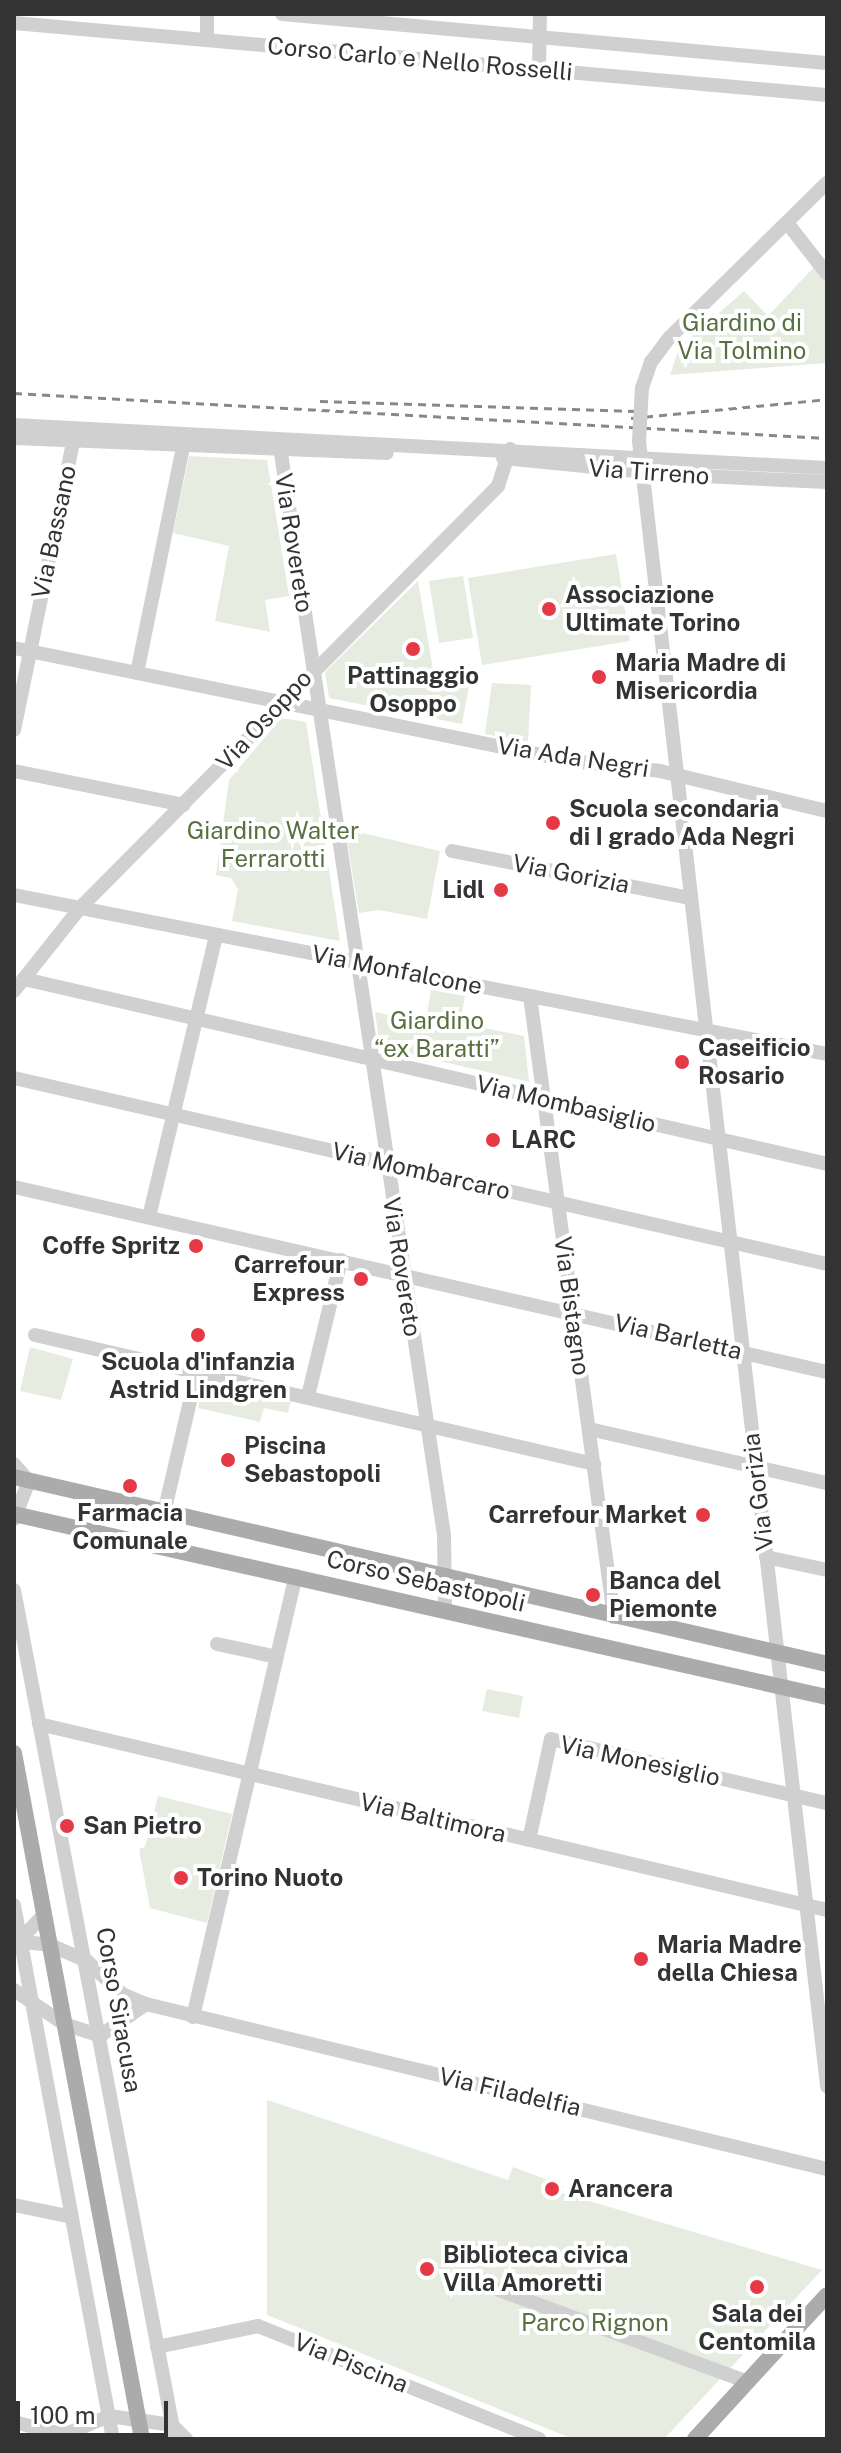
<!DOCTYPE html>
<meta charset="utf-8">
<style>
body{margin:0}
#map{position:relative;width:841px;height:2453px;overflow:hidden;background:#fff;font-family:"Public Sans",sans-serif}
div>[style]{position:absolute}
.green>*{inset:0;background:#e6ecdf}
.minor>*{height:14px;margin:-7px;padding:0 7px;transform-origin:7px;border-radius:7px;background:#d0d0d0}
.major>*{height:16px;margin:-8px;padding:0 8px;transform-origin:8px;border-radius:8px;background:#ababab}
.rail>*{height:3px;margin-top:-1.5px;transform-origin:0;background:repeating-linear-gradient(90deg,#888 0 8px,transparent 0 14px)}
.minor-bridge>*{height:14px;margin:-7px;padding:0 7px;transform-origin:7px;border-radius:7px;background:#d0d0d0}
.dots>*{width:22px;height:22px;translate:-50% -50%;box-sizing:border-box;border:4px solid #fff;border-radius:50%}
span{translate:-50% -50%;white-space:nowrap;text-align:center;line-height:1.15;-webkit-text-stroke:8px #fff;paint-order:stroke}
.street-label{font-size:24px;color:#333}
.park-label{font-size:24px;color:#56703f}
.poi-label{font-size:24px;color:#333;font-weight:700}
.left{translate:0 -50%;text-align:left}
.right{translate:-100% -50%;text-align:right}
.frame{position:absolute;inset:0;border:16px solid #333;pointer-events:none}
.scale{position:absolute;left:16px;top:2401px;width:152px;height:36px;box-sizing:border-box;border:4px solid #333;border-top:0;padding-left:10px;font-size:24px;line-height:28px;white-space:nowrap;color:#333;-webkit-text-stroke:6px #fff;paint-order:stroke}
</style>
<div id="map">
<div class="green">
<div style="clip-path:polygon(814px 267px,827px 282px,827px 363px,670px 375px,679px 348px,744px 291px,768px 316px)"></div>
<div style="clip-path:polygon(189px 456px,267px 460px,289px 596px,265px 600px,270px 632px,215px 621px,229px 546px,173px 533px)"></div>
<div style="clip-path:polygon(616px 554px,630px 641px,482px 665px,468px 578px)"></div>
<div style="clip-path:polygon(463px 576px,473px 638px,439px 643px,429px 581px)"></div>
<div style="clip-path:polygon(418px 581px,433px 670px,440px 675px,472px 670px,462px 724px,329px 698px,325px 672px)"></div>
<div style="clip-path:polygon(492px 683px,531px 685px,528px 742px,485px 734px)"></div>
<div style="clip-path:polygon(281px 718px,306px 722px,340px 941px,232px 921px,238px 889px,231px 878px,216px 875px,229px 780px)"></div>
<div style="clip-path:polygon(345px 829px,440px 851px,427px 919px,379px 910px,359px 913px)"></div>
<div style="clip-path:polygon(431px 990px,465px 996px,460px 1023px,524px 1036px,529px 1082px,380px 1047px,375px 1012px,412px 1020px,427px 1013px)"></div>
<div style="clip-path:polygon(30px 1347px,73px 1359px,61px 1400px,20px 1391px)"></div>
<div style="clip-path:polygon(205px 1376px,292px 1396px,288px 1413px,264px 1408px,260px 1422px,198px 1408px)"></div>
<div style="clip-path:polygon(487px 1689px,523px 1696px,519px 1718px,482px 1711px)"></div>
<div style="clip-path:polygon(158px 1796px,232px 1814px,207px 1923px,150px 1908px,139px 1849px,145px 1847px)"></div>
<div style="clip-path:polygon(267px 2100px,508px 2180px,513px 2167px,564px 2186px,562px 2193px,822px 2270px,664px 2439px,573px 2439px,267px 2315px)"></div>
</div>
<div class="minor">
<div style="left:282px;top:14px;width:547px;rotate:5.14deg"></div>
<div style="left:14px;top:23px;width:816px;rotate:5.06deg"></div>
<div style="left:207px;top:40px;width:26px;rotate:-90deg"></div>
<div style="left:539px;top:70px;width:56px;rotate:-89deg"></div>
<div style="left:788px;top:224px;width:63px;rotate:52deg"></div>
<div style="left:642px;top:388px;width:28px;rotate:-71deg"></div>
<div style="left:651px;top:362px;width:30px;rotate:-53deg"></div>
<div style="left:669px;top:338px;width:221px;rotate:-44.5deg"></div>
<div style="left:14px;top:425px;width:814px;rotate:3.03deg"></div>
<div style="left:14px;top:438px;width:373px;rotate:2.3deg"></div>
<div style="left:279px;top:440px;width:1107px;rotate:81.43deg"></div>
<div style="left:444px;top:1535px;width:74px;rotate:89.2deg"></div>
<div style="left:639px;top:441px;width:1656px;rotate:83.48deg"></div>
<div style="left:503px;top:458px;width:160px;rotate:5.7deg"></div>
<div style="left:662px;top:474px;width:165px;rotate:2.8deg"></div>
<div style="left:14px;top:648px;width:568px;rotate:11.47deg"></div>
<div style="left:571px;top:761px;width:90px;rotate:6.4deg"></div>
<div style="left:660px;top:771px;width:172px;rotate:13.5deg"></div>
<div style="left:137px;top:673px;width:232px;rotate:-78.5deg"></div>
<div style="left:14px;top:730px;width:303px;rotate:-78.4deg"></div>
<div style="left:14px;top:771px;width:173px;rotate:11.3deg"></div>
<div style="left:452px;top:851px;width:243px;rotate:11.2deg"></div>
<div style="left:14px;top:895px;width:828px;rotate:11.07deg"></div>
<div style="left:24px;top:979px;width:824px;rotate:12.97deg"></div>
<div style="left:14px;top:991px;width:106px;rotate:-51.5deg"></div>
<div style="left:80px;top:908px;width:594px;rotate:-45.27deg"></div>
<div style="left:498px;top:486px;width:39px;rotate:-72deg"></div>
<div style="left:530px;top:996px;width:627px;rotate:82.3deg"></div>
<div style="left:14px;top:1078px;width:834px;rotate:12.89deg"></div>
<div style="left:14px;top:1187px;width:834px;rotate:12.82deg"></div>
<div style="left:149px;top:1217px;width:290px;rotate:-76.6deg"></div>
<div style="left:35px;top:1335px;width:574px;rotate:12.99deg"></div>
<div style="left:308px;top:1396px;width:140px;rotate:-76.4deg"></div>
<div style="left:589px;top:1429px;width:244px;rotate:12.8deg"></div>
<div style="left:14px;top:1464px;width:23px;rotate:49deg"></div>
<div style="left:29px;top:1481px;width:41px;rotate:111.5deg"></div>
<div style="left:164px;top:1513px;width:146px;rotate:-76.9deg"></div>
<div style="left:766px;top:1557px;width:62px;rotate:12deg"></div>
<div style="left:14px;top:1590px;width:864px;rotate:79.26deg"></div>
<div style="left:217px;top:1644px;width:61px;rotate:12.2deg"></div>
<div style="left:39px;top:1724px;width:810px;rotate:13.28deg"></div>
<div style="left:529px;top:1840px;width:103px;rotate:-77.7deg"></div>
<div style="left:551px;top:1739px;width:283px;rotate:13.1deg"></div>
<div style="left:14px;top:1905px;width:543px;rotate:79.5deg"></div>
<div style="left:20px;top:1940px;width:35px;rotate:-47deg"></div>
<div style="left:14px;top:1941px;width:36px;rotate:6deg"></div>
<div style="left:50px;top:1945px;width:40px;rotate:23.4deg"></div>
<div style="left:87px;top:1961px;width:48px;rotate:43.3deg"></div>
<div style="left:122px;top:1994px;width:26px;rotate:23deg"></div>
<div style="left:146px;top:2004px;width:701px;rotate:13.62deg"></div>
<div style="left:14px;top:1990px;width:60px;rotate:34.2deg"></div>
<div style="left:64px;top:2024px;width:38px;rotate:18deg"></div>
<div style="left:100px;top:2036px;width:56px;rotate:-34.8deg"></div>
<div style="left:193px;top:2017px;width:453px;rotate:-76.9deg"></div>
<div style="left:14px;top:2205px;width:59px;rotate:11.7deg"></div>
<div style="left:499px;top:2290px;width:265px;rotate:20.3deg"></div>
<div style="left:157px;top:2347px;width:103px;rotate:-11.7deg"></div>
<div style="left:258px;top:2326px;width:303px;rotate:21.9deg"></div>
<div style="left:14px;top:2422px;width:61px;rotate:14.3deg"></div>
<div style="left:66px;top:2434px;width:47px;rotate:-22.7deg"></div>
<div style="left:109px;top:2416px;width:64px;rotate:8.1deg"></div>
<div style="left:172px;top:2425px;width:20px;rotate:45deg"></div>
</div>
<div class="major">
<div style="left:14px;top:1477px;width:834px;rotate:12.95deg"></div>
<div style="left:14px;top:1514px;width:833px;rotate:12.69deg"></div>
<div style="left:14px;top:1753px;width:698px;rotate:79.43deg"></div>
<div style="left:695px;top:2439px;width:195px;rotate:-47.5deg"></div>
</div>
<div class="rail">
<div style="left:14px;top:393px;width:814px;rotate:3.17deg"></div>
<div style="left:320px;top:401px;width:324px;rotate:1.8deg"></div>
<div style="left:631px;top:418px;width:197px;rotate:-5.5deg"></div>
</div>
<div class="minor-bridge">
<div style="left:639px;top:441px;width:53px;rotate:-86.8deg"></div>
</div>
<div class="dots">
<div style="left:549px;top:609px;background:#e63946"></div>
<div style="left:413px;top:649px;background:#e63946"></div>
<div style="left:599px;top:677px;background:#e63946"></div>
<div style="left:553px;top:823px;background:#e63946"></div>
<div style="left:501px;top:890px;background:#e63946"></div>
<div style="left:682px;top:1062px;background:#e63946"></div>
<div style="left:493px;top:1140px;background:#e63946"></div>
<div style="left:196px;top:1246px;background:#e63946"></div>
<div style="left:361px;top:1279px;background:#e63946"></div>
<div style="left:198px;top:1335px;background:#e63946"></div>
<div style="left:228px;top:1460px;background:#e63946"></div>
<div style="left:130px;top:1486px;background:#e63946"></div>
<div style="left:703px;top:1515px;background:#e63946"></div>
<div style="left:593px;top:1595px;background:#e63946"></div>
<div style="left:67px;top:1826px;background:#e63946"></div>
<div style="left:181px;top:1878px;background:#e63946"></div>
<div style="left:641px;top:1959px;background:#e63946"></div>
<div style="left:552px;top:2189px;background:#e63946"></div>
<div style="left:427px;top:2269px;background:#e63946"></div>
<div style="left:757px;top:2287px;background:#e63946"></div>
</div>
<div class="street-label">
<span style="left:420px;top:59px;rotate:5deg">Corso Carlo e Nello Rosselli</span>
<span style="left:649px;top:472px;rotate:4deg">Via Tirreno</span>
<span style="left:54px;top:532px;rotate:-78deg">Via Bassano</span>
<span style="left:294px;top:543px;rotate:81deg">Via Rovereto</span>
<span style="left:264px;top:720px;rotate:-47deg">Via Osoppo</span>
<span style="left:573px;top:757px;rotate:9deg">Via Ada Negri</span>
<span style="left:571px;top:874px;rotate:11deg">Via Gorizia</span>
<span style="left:397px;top:970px;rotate:11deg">Via Monfalcone</span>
<span style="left:566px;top:1104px;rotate:13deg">Via Mombasiglio</span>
<span style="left:421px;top:1171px;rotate:13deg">Via Mombarcaro</span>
<span style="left:402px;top:1267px;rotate:81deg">Via Rovereto</span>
<span style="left:572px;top:1306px;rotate:82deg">Via Bistagno</span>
<span style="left:678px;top:1337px;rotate:13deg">Via Barletta</span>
<span style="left:758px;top:1492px;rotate:-97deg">Via Gorizia</span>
<span style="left:426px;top:1581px;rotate:13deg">Corso Sebastopoli</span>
<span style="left:640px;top:1761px;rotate:12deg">Via Monesiglio</span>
<span style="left:433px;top:1818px;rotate:13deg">Via Baltimora</span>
<span style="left:119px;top:2010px;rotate:80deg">Corso Siracusa</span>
<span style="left:510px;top:2092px;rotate:13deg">Via Filadelfia</span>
<span style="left:351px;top:2363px;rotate:22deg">Via Piscina</span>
</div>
<div class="park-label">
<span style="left:742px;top:337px">Giardino di<br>Via Tolmino</span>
<span style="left:273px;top:845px">Giardino Walter<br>Ferrarotti</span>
<span style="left:437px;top:1035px">Giardino<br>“ex Baratti”</span>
<span style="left:595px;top:2323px">Parco Rignon</span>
</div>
<div class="poi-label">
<span class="left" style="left:565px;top:609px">Associazione<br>Ultimate Torino</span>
<span class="left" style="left:615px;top:677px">Maria Madre di<br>Misericordia</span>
<span style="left:413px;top:690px">Pattinaggio<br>Osoppo</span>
<span class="left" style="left:569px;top:823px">Scuola secondaria<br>di I grado Ada Negri</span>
<span class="right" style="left:485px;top:890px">Lidl</span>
<span class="left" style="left:698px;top:1062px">Caseificio<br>Rosario</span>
<span class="left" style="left:511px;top:1140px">LARC</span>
<span class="right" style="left:180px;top:1246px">Coffe Spritz</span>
<span class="right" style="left:345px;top:1279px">Carrefour<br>Express</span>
<span style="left:198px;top:1376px">Scuola d'infanzia<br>Astrid Lindgren</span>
<span class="left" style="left:244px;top:1460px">Piscina<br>Sebastopoli</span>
<span style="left:130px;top:1527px">Farmacia<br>Comunale</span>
<span class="right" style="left:687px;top:1515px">Carrefour Market</span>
<span class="left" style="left:609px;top:1595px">Banca del<br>Piemonte</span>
<span class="left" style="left:83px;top:1826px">San Pietro</span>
<span class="left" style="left:197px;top:1878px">Torino Nuoto</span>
<span class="left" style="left:657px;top:1959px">Maria Madre<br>della Chiesa</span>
<span class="left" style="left:568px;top:2189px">Arancera</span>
<span class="left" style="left:443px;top:2269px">Biblioteca civica<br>Villa Amoretti</span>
<span style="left:757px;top:2328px">Sala dei<br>Centomila</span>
</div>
<div class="frame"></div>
<div class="scale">100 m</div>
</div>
